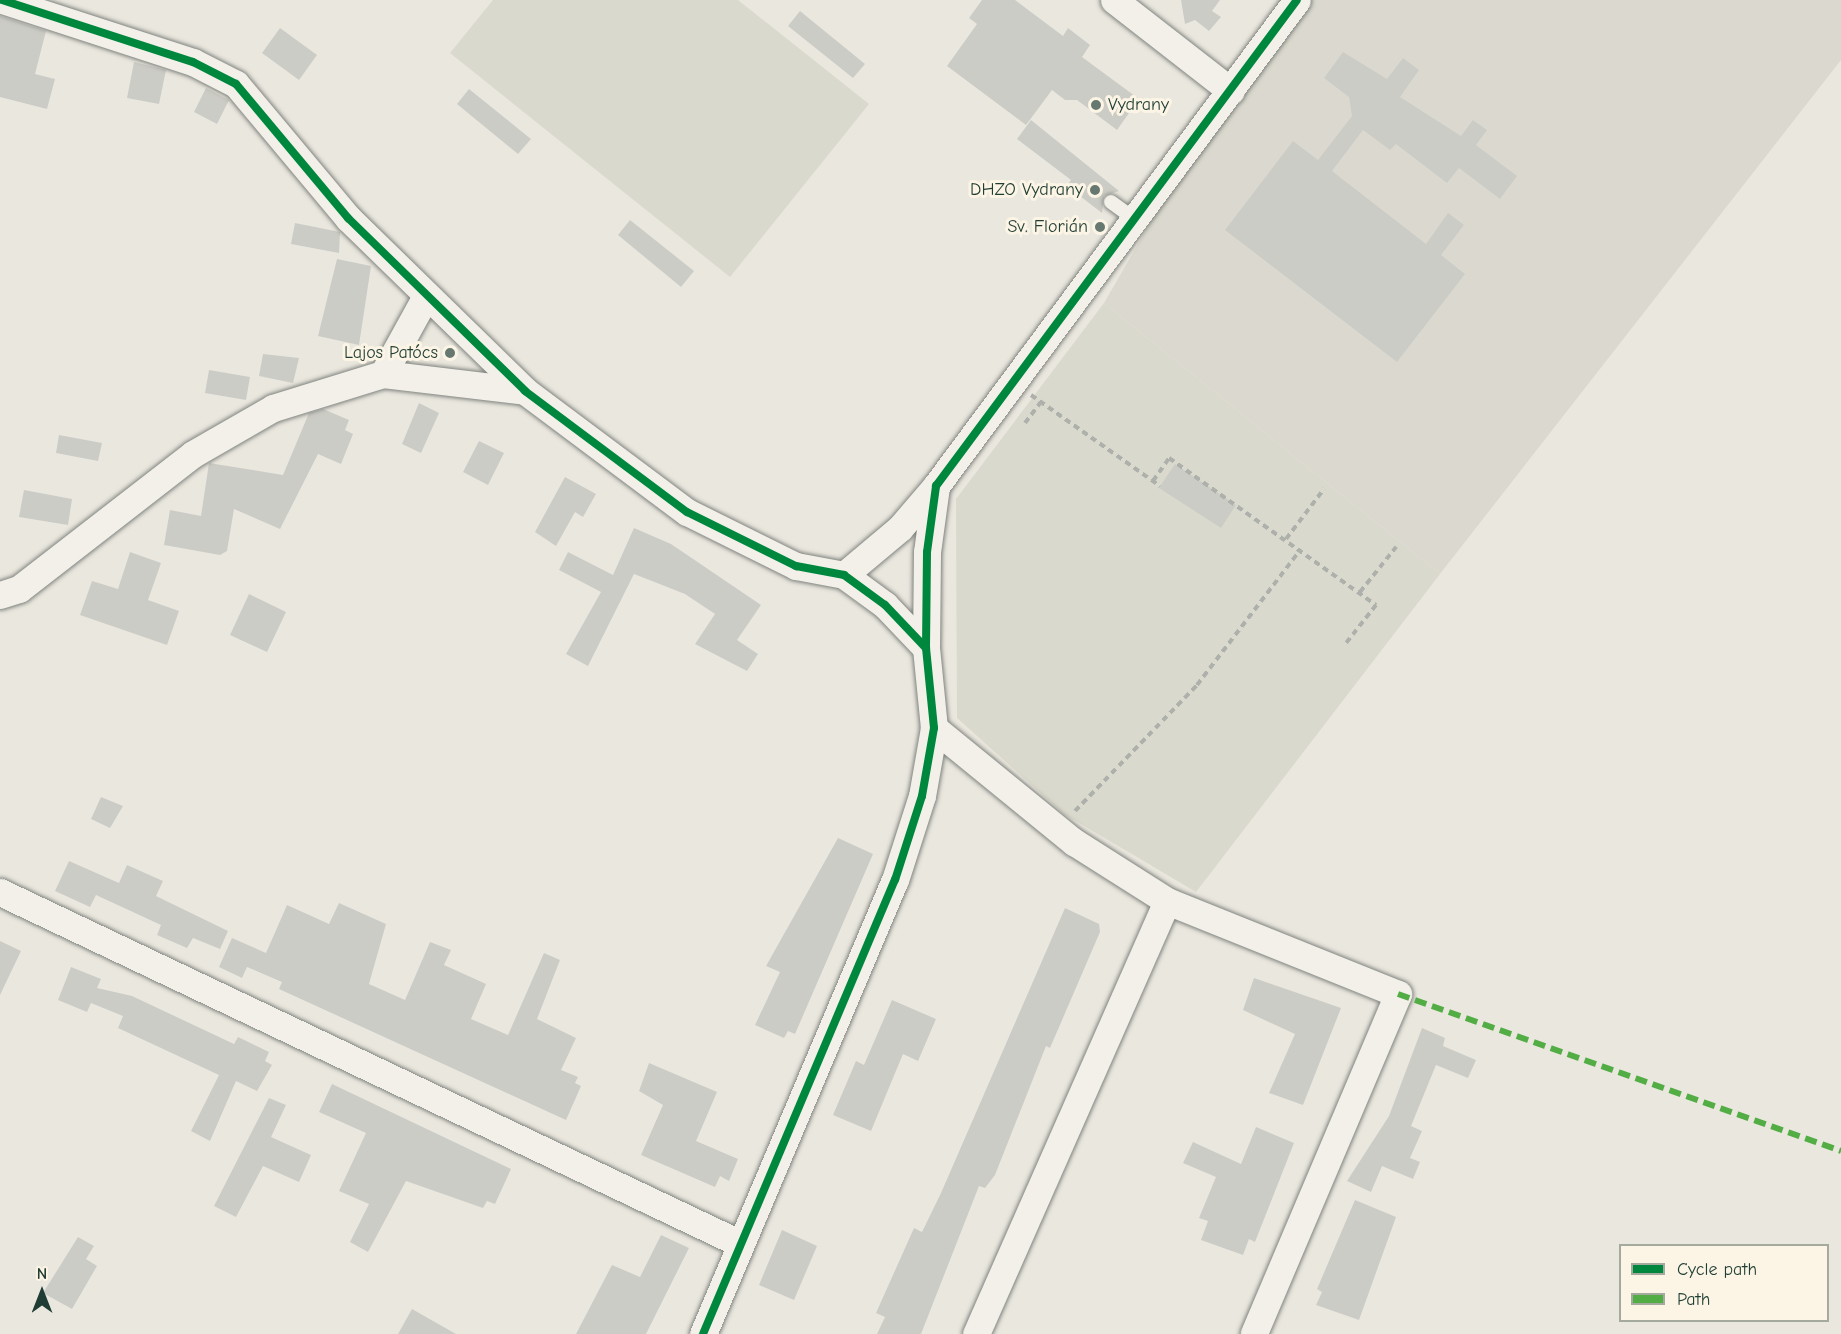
<!DOCTYPE html>
<meta charset="utf-8">
<style>
body{margin:0}
#map{position:relative;width:1841px;height:1334px;overflow:hidden;background:#eae7df;font-family:"Comic Neue",sans-serif}
div>[style]{position:absolute}
.built>*{inset:0;background:#dbd9cf}
.green>*{inset:0;background:#dad9cd}
.building>*{inset:0;background:#ccccc6}
.path>*{height:4px;margin-top:-2px;transform-origin:0;background:repeating-linear-gradient(90deg,#aeb1ab 0 6px,transparent 0 10.5px)}
.roads{filter:drop-shadow(0 0 2px #80847f) drop-shadow(0 0 2px #80847f)}
.lane>*{height:14px;margin:-7px;padding:0 7px;transform-origin:7px;border-radius:7px;background:#f3f0ea}
.street>*{height:27px;margin:-13.5px;padding:0 13.5px;transform-origin:13.5px;border-radius:13.5px;background:#f3f0ea}
.quiet>*{height:6px;margin-top:-3px;transform-origin:0;background:repeating-linear-gradient(90deg,#52ad45 0 12px,transparent 0 18px)}
.cycleway>*{height:8px;margin:-4px;padding:0 4px;transform-origin:4px;border-radius:4px;background:#00873e}
.dots>*{width:16px;height:16px;translate:-50% -50%;box-sizing:border-box;border:3px solid #fcf5e5;border-radius:50%}
span{translate:-50% -50%;white-space:nowrap;text-align:center;line-height:1.15;-webkit-text-stroke:6px #fcf5e5;paint-order:stroke}
.poi-label{font-size:18px;color:#1f3d34}
.left{translate:0 -50%;text-align:left}
.right{translate:-100% -50%;text-align:right}
.legend{position:absolute;left:1619px;top:1244px;width:210px;height:78px;box-sizing:border-box;background:#fcf5e5;border:2px solid #a4ab9e;margin:0;padding:8px 10px;list-style:none;font-size:18px;color:#1f3d34}
.legend li{display:flex;align-items:center;gap:12px;height:30px}
.legend b{width:30px;border:2px solid #a4ab9e}
.north{position:absolute;left:12px;top:1262px;width:60px;height:60px;-webkit-text-stroke:4px #fcf5e5;paint-order:stroke;rotate:0deg;font-size:16px;font-weight:700;line-height:24px;text-align:center;color:#1f3d34}
.north::after{content:'';display:block;margin:auto;width:21px;height:27px;background:#1f3d34;clip-path:polygon(50% 0,100% 100%,50% 72%,0 100%)}
</style>
<div id="map">
<div class="built">
<div style="clip-path:polygon(1279px 0,1841px 0,1841px 60px,1440px 574px,1104px 303px)"></div>
</div>
<div class="green">
<div style="clip-path:polygon(493px 0,738px 0,869px 104px,730px 277px,450px 53px)"></div>
<div style="clip-path:polygon(1104px 303px,1440px 574px,1196px 892px,1064px 814px,957px 718px,956px 499px)"></div>
</div>
<div class="building">
<div style="clip-path:polygon(982px 0,1015px 0,1063px 36px,1068px 28px,1090px 45px,1082px 57px,1139px 99px,1117px 130px,1077px 100px,1065px 100px,1052px 90px,1026px 125px,947px 66px,977px 24px,969px 18px)"></div>
<div style="clip-path:polygon(1181px 0,1220px 0,1212px 11px,1221px 17px,1209px 31px,1195px 20px,1185px 24px)"></div>
<div style="clip-path:polygon(800px 11px,865px 64px,853px 78px,788px 26px)"></div>
<div style="clip-path:polygon(0 16px,46px 31px,35px 74px,55px 79px,47px 109px,0 97px)"></div>
<div style="clip-path:polygon(280px 28px,317px 55px,299px 80px,262px 53px)"></div>
<div style="clip-path:polygon(1343px 52px,1387px 79px,1403px 58px,1419px 70px,1400px 97px,1461px 136px,1473px 120px,1487px 130px,1476px 145px,1517px 176px,1500px 199px,1459px 168px,1447px 183px,1396px 144px,1390px 150px,1363px 130px,1332px 171px,1426px 244px,1448px 213px,1464px 225px,1441px 255px,1465px 274px,1397px 362px,1225px 230px,1293px 141px,1318px 160px,1352px 116px,1349px 97px,1324px 78px)"></div>
<div style="clip-path:polygon(134px 62px,166px 70px,159px 104px,127px 98px)"></div>
<div style="clip-path:polygon(206px 88px,229px 100px,217px 124px,194px 112px)"></div>
<div style="clip-path:polygon(469px 89px,531px 139px,518px 154px,457px 104px)"></div>
<div style="clip-path:polygon(1031px 120px,1119px 191px,1104px 196px,1102px 213px,1067px 186px,1071px 180px,1017px 139px)"></div>
<div style="clip-path:polygon(630px 220px,694px 271px,681px 287px,618px 235px)"></div>
<div style="clip-path:polygon(295px 223px,340px 232px,339px 253px,291px 244px)"></div>
<div style="clip-path:polygon(337px 259px,371px 266px,359px 345px,318px 336px)"></div>
<div style="clip-path:polygon(263px 354px,299px 358px,293px 383px,259px 376px)"></div>
<div style="clip-path:polygon(209px 370px,250px 377px,246px 400px,205px 393px)"></div>
<div style="clip-path:polygon(419px 403px,439px 413px,421px 453px,402px 444px)"></div>
<div style="clip-path:polygon(323px 409px,349px 420px,345px 430px,353px 434px,341px 464px,318px 454px,280px 529px,234px 509px,227px 551px,220px 555px,164px 545px,170px 510px,201px 516px,209px 463px,283px 475px,309px 413px)"></div>
<div style="clip-path:polygon(59px 435px,102px 443px,98px 461px,56px 453px)"></div>
<div style="clip-path:polygon(479px 441px,504px 453px,488px 485px,463px 472px)"></div>
<div style="clip-path:polygon(1175px 464px,1236px 505px,1221px 528px,1159px 488px)"></div>
<div style="clip-path:polygon(565px 477px,596px 494px,583px 517px,575px 512px,556px 546px,535px 532px)"></div>
<div style="clip-path:polygon(24px 490px,72px 499px,68px 525px,19px 517px)"></div>
<div style="clip-path:polygon(634px 528px,671px 544px,761px 605px,737px 640px,758px 654px,747px 671px,695px 644px,715px 614px,685px 594px,634px 574px,588px 666px,566px 654px,601px 592px,559px 570px,568px 552px,613px 575px)"></div>
<div style="clip-path:polygon(130px 552px,161px 563px,148px 600px,179px 611px,167px 645px,80px 615px,92px 581px,118px 589px)"></div>
<div style="clip-path:polygon(249px 594px,286px 612px,267px 652px,230px 635px)"></div>
<div style="clip-path:polygon(101px 797px,123px 806px,110px 828px,91px 819px)"></div>
<div style="clip-path:polygon(838px 838px,873px 854px,795px 1034px,788px 1031px,784px 1038px,755px 1025px,780px 972px,766px 966px)"></div>
<div style="clip-path:polygon(69px 861px,119px 883px,127px 865px,163px 881px,156px 896px,228px 931px,220px 949px,193px 938px,187px 948px,157px 935px,161px 925px,96px 895px,90px 907px,55px 891px)"></div>
<div style="clip-path:polygon(339px 903px,386px 924px,369px 984px,405px 1000px,430px 942px,451px 950px,444px 965px,486px 984px,471px 1019px,508px 1035px,544px 953px,560px 960px,537px 1019px,576px 1038px,561px 1070px,578px 1077px,575px 1083px,581px 1086px,566px 1120px,279px 989px,282px 982px,247px 967px,242px 978px,219px 967px,232px 938px,266px 953px,287px 905px,329px 924px)"></div>
<div style="clip-path:polygon(1065px 908px,1099px 924px,1100px 932px,1050px 1048px,1046px 1046px,995px 1175px,985px 1188px,979px 1186px,921px 1334px,877px 1334px,885px 1317px,876px 1313px,914px 1228px,922px 1232px,941px 1193px)"></div>
<div style="clip-path:polygon(0 941px,21px 951px,0 995px)"></div>
<div style="clip-path:polygon(71px 967px,101px 979px,97px 988px,132px 996px,234px 1044px,238px 1037px,269px 1052px,265px 1061px,272px 1065px,257px 1091px,236px 1081px,210px 1141px,191px 1131px,219px 1075px,118px 1028px,123px 1016px,91px 1003px,87px 1012px,58px 1000px)"></div>
<div style="clip-path:polygon(1254px 978px,1341px 1008px,1303px 1105px,1269px 1093px,1295px 1034px,1243px 1010px)"></div>
<div style="clip-path:polygon(892px 1000px,936px 1019px,918px 1061px,903px 1054px,871px 1131px,833px 1115px,856px 1061px,864px 1065px)"></div>
<div style="clip-path:polygon(1422px 1028px,1445px 1038px,1443px 1046px,1476px 1060px,1468px 1078px,1436px 1065px,1411px 1126px,1422px 1131px,1410px 1158px,1420px 1162px,1413px 1179px,1382px 1166px,1371px 1192px,1347px 1181px,1389px 1116px)"></div>
<div style="clip-path:polygon(649px 1063px,717px 1092px,696px 1141px,738px 1159px,729px 1181px,720px 1176px,715px 1187px,641px 1155px,663px 1105px,639px 1091px)"></div>
<div style="clip-path:polygon(332px 1084px,511px 1169px,495px 1204px,487px 1201px,483px 1208px,406px 1181px,368px 1252px,350px 1242px,369px 1204px,339px 1191px,366px 1133px,319px 1112px)"></div>
<div style="clip-path:polygon(269px 1098px,286px 1105px,271px 1137px,311px 1155px,299px 1182px,263px 1166px,236px 1217px,214px 1206px)"></div>
<div style="clip-path:polygon(1256px 1127px,1294px 1143px,1255px 1242px,1249px 1239px,1243px 1255px,1201px 1240px,1208px 1221px,1199px 1218px,1216px 1177px,1183px 1163px,1193px 1142px,1241px 1164px)"></div>
<div style="clip-path:polygon(1355px 1200px,1396px 1217px,1359px 1320px,1316px 1305px,1322px 1292px,1317px 1289px)"></div>
<div style="clip-path:polygon(782px 1230px,817px 1246px,794px 1300px,759px 1285px)"></div>
<div style="clip-path:polygon(661px 1235px,689px 1248px,646px 1334px,576px 1334px,612px 1265px,640px 1277px)"></div>
<div style="clip-path:polygon(78px 1237px,94px 1246px,86px 1259px,97px 1266px,72px 1309px,43px 1293px)"></div>
<div style="clip-path:polygon(412px 1309px,456px 1334px,398px 1334px)"></div>
</div>
<div class="path">
<div style="left:1031px;top:395px;width:158px;rotate:35.2deg"></div>
<div style="left:1025px;top:423px;width:26px;rotate:-53deg"></div>
<div style="left:1153px;top:481px;width:28px;rotate:-55deg"></div>
<div style="left:1169px;top:458px;width:254px;rotate:35.4deg"></div>
<div style="left:1376px;top:605px;width:48px;rotate:128.3deg"></div>
<div style="left:1286px;top:539px;width:63px;rotate:-52.8deg"></div>
<div style="left:1360px;top:592px;width:58px;rotate:-51.3deg"></div>
<div style="left:1075px;top:811px;width:175px;rotate:-45.9deg"></div>
<div style="left:1197px;top:685px;width:171px;rotate:-52.6deg"></div>
</div>
<div class="roads">
<div class="lane">
<div style="left:1111px;top:202px;width:29px;rotate:36deg"></div>
</div>
<div class="street">
<div style="left:2px;top:0;width:201px;rotate:18deg"></div>
<div style="left:193px;top:62px;width:48px;rotate:27.1deg"></div>
<div style="left:236px;top:84px;width:175px;rotate:50.1deg"></div>
<div style="left:348px;top:218px;width:248px;rotate:44.3deg"></div>
<div style="left:525px;top:391px;width:202px;rotate:36.8deg"></div>
<div style="left:687px;top:512px;width:122px;rotate:26.4deg"></div>
<div style="left:796px;top:566px;width:49px;rotate:10.6deg"></div>
<div style="left:844px;top:575px;width:51px;rotate:36.2deg"></div>
<div style="left:885px;top:605px;width:59px;rotate:46.4deg"></div>
<div style="left:1114px;top:0;width:148px;rotate:37.9deg"></div>
<div style="left:383px;top:374px;width:87px;rotate:-61.1deg"></div>
<div style="left:844px;top:575px;width:73px;rotate:-40deg"></div>
<div style="left:900px;top:528px;width:55px;rotate:-49.4deg"></div>
<div style="left:0;top:595px;width:20px;rotate:-18deg"></div>
<div style="left:19px;top:589px;width:220px;rotate:-37.8deg"></div>
<div style="left:193px;top:454px;width:92px;rotate:-29.9deg"></div>
<div style="left:273px;top:408px;width:115px;rotate:-17.2deg"></div>
<div style="left:383px;top:374px;width:143px;rotate:6.8deg"></div>
<div style="left:934px;top:728px;width:181px;rotate:39.2deg"></div>
<div style="left:1074px;top:842px;width:110px;rotate:32.4deg"></div>
<div style="left:1167px;top:901px;width:249px;rotate:21.9deg"></div>
<div style="left:1398px;top:994px;width:369px;rotate:113deg"></div>
<div style="left:0;top:892px;width:820px;rotate:25.41deg"></div>
<div style="left:703px;top:1334px;width:493px;rotate:-67.1deg"></div>
<div style="left:895px;top:880px;width:88px;rotate:-72.2deg"></div>
<div style="left:922px;top:796px;width:69px;rotate:-80deg"></div>
<div style="left:934px;top:728px;width:80px;rotate:-95.7deg"></div>
<div style="left:926px;top:648px;width:96px;rotate:-89.4deg"></div>
<div style="left:927px;top:552px;width:67px;rotate:-82.2deg"></div>
<div style="left:936px;top:486px;width:605px;rotate:-53.4deg"></div>
<div style="left:976px;top:1334px;width:473px;rotate:-66.2deg"></div>
</div>
</div>
<div class="quiet">
<div style="left:1398px;top:994px;width:470px;rotate:19.5deg"></div>
</div>
<div class="cycleway">
<div style="left:2px;top:0;width:201px;rotate:18deg"></div>
<div style="left:193px;top:62px;width:48px;rotate:27.1deg"></div>
<div style="left:236px;top:84px;width:175px;rotate:50.1deg"></div>
<div style="left:348px;top:218px;width:248px;rotate:44.3deg"></div>
<div style="left:525px;top:391px;width:202px;rotate:36.8deg"></div>
<div style="left:687px;top:512px;width:122px;rotate:26.4deg"></div>
<div style="left:796px;top:566px;width:49px;rotate:10.6deg"></div>
<div style="left:844px;top:575px;width:51px;rotate:36.2deg"></div>
<div style="left:885px;top:605px;width:59px;rotate:46.4deg"></div>
<div style="left:703px;top:1334px;width:493px;rotate:-67.1deg"></div>
<div style="left:895px;top:880px;width:88px;rotate:-72.2deg"></div>
<div style="left:922px;top:796px;width:69px;rotate:-80deg"></div>
<div style="left:934px;top:728px;width:80px;rotate:-95.7deg"></div>
<div style="left:926px;top:648px;width:96px;rotate:-89.4deg"></div>
<div style="left:927px;top:552px;width:67px;rotate:-82.2deg"></div>
<div style="left:936px;top:486px;width:605px;rotate:-53.4deg"></div>
</div>
<div class="dots">
<div style="left:1096px;top:105px;background:#667870"></div>
<div style="left:1095px;top:190px;background:#667870"></div>
<div style="left:1100px;top:227px;background:#667870"></div>
<div style="left:450px;top:353px;background:#667870"></div>
</div>
<div class="poi-label">
<span class="left" style="left:1108px;top:105px">Vydrany</span>
<span class="right" style="left:1083px;top:190px">DHZO Vydrany</span>
<span class="right" style="left:1088px;top:227px">Sv. Florián</span>
<span class="right" style="left:438px;top:353px">Lajos Patócs</span>
</div>
<ul class="legend">
<li><b style="height:8px;background:#00873e"></b>Cycle path</li>
<li><b style="height:8px;background:#52ad45"></b>Path</li>
</ul>
<div class="north">N</div>
</div>
